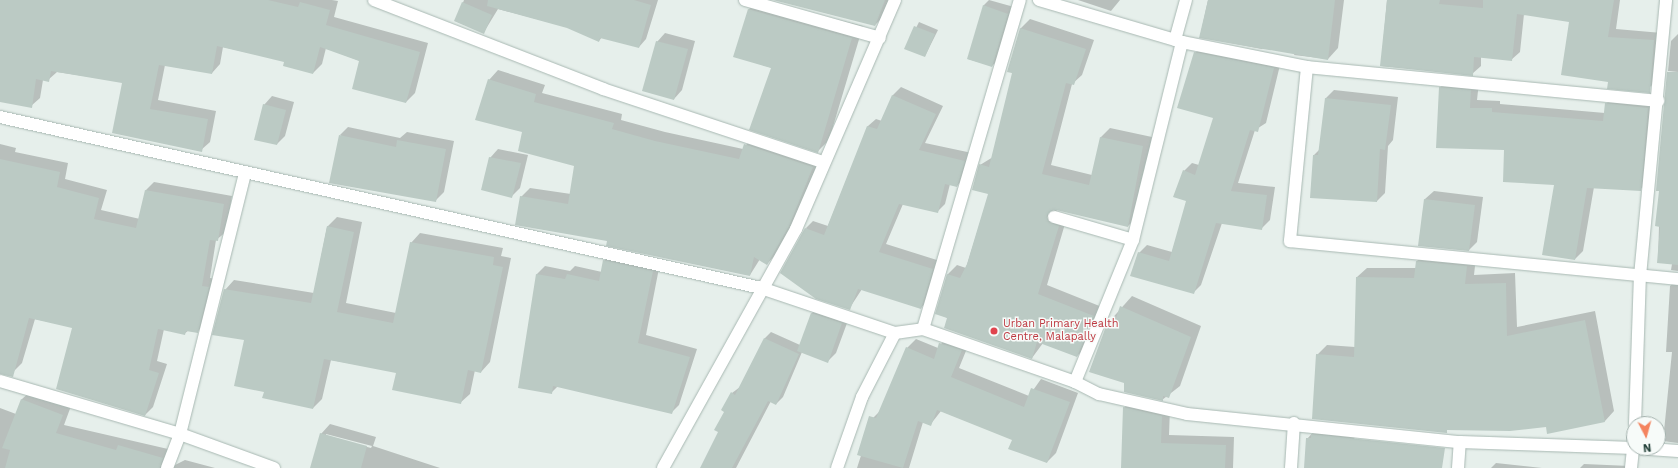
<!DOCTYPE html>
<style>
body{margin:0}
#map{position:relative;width:1678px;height:468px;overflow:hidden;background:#e6efeb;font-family:"Work Sans",sans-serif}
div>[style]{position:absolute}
.shadow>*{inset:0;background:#0003}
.building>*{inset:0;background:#bbcac4}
.roads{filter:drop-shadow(0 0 1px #a8b8b2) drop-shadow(0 0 1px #a8b8b2)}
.street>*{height:12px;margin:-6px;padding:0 6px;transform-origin:6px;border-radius:6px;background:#fff}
.secondary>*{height:12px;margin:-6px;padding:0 6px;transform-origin:6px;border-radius:6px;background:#fff}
.dots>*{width:11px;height:11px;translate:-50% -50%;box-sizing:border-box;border:2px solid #f7fbf9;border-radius:50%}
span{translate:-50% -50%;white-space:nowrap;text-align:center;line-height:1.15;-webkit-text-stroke:3px #f7fbf9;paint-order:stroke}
.health-label{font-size:11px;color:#be3a42}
.left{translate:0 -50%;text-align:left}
.north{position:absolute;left:1626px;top:416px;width:40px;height:40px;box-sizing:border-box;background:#f7fbf9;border:1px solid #a3b1ad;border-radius:50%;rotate:174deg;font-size:11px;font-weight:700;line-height:16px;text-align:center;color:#24423a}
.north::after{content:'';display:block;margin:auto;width:14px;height:18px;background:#f4845f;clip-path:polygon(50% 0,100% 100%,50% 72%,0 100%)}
</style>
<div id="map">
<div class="shadow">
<div style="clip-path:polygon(0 0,332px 0,338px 1px,334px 17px,428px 43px,415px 93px,406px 102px,360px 61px,326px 48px,322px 64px,313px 73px,285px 61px,223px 47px,220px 64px,212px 73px,165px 65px,158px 100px,216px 111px,210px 142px,201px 150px,113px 132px,124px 82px,57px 72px,48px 80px,43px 80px,40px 98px,31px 106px,0 101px)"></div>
<div style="clip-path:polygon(464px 0,658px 0,646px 39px,639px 47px,602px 37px,599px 41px,567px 27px,498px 9px,484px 32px,456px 21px)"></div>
<div style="clip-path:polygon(759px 0,863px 26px,829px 140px,817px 152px,772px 68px,735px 56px,749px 9px)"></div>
<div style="clip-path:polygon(776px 0,890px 0,884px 16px,875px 25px)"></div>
<div style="clip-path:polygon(989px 0,1014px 7px,999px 59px,992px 66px,968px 59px,984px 5px)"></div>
<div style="clip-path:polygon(1078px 0,1120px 0,1111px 11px)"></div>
<div style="clip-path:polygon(1208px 0,1284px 0,1273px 38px,1262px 49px,1200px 37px)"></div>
<div style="clip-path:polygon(1314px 0,1344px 0,1338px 48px,1328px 59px,1294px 55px)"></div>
<div style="clip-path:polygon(1387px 0,1620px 0,1616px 29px,1662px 33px,1654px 83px,1646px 91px,1609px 81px,1570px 21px,1524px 14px,1520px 52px,1511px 60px,1481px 57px,1481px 66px,1472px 74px,1381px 66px)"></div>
<div style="clip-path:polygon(1030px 19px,1094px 40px,1082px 75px,1072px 84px,1051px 165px,1092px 175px,1101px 137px,1110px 128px,1152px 137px,1137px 217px,1128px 226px,1056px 209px,1058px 214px,1067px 217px,1047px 285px,1102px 307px,1086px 347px,1077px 356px,1043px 343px,1032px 358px,937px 313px,948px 274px,957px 265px,966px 268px,989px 194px,980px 165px,993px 157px,1013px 73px,1008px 71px,1021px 28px)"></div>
<div style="clip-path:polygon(919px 22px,938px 30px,925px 56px,906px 48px)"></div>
<div style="clip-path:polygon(665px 33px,695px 41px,682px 90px,674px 99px,657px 42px)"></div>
<div style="clip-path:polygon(1678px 34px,1678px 72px,1668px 71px,1671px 41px)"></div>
<div style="clip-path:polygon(1204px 45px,1280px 65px,1266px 123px,1255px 130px,1238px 183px,1275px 187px,1270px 220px,1262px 228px,1222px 223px,1201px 285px,1193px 293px,1139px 253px,1147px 245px,1172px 252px,1188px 201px,1184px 171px,1192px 163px,1199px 165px,1214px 118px,1195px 53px)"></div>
<div style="clip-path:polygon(498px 70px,545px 85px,542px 93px,622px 114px,621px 120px,665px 132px,743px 149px,754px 135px,821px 158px,798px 216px,776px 254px,767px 264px,760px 259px,750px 275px,608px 241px,521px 197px,530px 188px,571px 194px,575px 166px,523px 131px,489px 80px)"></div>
<div style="clip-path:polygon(1448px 79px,1479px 82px,1477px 100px,1500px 101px,1500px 104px,1605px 113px,1606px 104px,1614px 96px,1653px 99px,1648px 181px,1640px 190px,1594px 187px,1583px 251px,1575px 259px,1555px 184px,1505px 149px,1440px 88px)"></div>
<div style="clip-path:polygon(901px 87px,943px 106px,925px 143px,972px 153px,964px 178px,957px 186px,950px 184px,945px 204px,937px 212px,903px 204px,886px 244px,940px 261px,928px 300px,921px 308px,862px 289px,849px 309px,806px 228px,813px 221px,828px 226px,868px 126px,876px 119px,882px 121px,893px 95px)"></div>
<div style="clip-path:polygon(1334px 90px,1398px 97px,1393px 140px,1388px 146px,1385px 193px,1377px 201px,1314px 155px,1320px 149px,1326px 98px)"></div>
<div style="clip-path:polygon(272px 96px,294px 102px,285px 136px,277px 144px,264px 105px)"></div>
<div style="clip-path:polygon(348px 127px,400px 138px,407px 132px,454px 141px,444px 192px,435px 201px,340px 135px)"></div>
<div style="clip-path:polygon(1678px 127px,1678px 271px,1671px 270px,1672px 264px,1658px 262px,1660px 190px)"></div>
<div style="clip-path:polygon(0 144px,16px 148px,15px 152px,68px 163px,65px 179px,107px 190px,101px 210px,140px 219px,146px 190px,154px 182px,232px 196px,226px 232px,216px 240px,210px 278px,217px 279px,206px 323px,197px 332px,189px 330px,184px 334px,164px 329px,157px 361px,167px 364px,153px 407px,145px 415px,73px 327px,35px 319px,22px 363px,14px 371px,0 368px)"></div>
<div style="clip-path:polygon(498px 149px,528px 155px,520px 188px,511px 197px,490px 158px)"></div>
<div style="clip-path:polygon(1434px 191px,1483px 197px,1477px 242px,1469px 250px,1419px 245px,1425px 199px)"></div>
<div style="clip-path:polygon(337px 217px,362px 222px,346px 303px,396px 313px,411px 243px,420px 233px,503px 248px,501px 256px,511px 258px,490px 362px,481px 372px,475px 370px,470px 394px,460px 403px,397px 372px,331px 360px,322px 399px,313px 408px,265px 392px,225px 290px,234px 280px,314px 293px,327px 227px)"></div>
<div style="clip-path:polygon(1427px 252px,1476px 257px,1474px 275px,1515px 273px,1517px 327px,1595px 311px,1614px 411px,1605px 421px,1548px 432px,1547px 426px,1317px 355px,1327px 345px,1355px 347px,1357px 277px,1367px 268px,1417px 268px,1417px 261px)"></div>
<div style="clip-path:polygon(612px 253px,660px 263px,646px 335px,697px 349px,679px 405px,671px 413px,558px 386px,551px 393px,537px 274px,545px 266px,570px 271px,575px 266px,602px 272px,604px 261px)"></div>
<div style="clip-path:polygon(1678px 278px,1678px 443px,1663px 441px,1672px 352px,1666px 352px,1670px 286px)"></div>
<div style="clip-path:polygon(1132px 296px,1201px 326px,1180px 386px,1162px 400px,1109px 322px)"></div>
<div style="clip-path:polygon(820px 305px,850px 315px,836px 353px,828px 361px,802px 352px,783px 397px,776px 404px,771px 401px,736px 468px,701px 468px,719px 432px,732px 393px,740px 387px,765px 338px,771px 332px,800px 345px,812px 313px)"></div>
<div style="clip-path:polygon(949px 334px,970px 341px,959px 368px,1029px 396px,1041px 379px,1078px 393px,1056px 453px,1047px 462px,1013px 439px,941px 411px,930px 425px,923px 422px,909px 468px,857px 468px,873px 418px,881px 410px,907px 348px,916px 339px,938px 348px)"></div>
<div style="clip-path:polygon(31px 391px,71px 406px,64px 425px,168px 449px,166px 454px,173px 466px,185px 460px,215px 468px,0 468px,0 408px,16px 414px,22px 399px)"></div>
<div style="clip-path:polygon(1132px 399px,1170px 408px,1169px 435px,1234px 437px,1233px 468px,1136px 468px,1124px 408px)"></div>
<div style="clip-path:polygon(evenodd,330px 424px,376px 437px,373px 446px,440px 468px,311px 468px,321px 434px,330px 424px,326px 434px,372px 446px,371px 448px,326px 436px,326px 434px)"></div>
<div style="clip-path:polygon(1317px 428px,1355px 428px,1354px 444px,1432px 468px,1305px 468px,1307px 439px)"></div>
<div style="clip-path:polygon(1496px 463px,1542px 468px,1491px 468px)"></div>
<div style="clip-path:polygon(1584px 464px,1630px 466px,1630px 468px,1580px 468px)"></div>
</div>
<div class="building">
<div style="clip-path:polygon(0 0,268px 0,298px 7px,300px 2px,330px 10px,326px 25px,420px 52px,406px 103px,352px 89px,359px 61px,320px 47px,313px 74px,283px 66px,284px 62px,217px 46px,212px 74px,159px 65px,150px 109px,208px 119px,202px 152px,112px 133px,122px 83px,51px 71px,49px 82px,36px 79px,32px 108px,0 102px)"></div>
<div style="clip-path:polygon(488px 0,634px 0,651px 5px,639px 48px,600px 38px,599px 42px,567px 28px,487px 6px)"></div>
<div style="clip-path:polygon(773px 0,885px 0,875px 26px)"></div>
<div style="clip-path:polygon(1208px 0,1335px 0,1328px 60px,1199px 38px)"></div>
<div style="clip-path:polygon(1387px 0,1440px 0,1439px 4px,1483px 8px,1483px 0,1614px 0,1608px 37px,1654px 40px,1650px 93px,1607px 89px,1608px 82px,1561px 75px,1569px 22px,1517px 14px,1512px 61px,1474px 57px,1473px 76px,1380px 66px)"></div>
<div style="clip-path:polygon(462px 2px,492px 15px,484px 34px,454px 21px)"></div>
<div style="clip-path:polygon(983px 5px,1008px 14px,992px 67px,967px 59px)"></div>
<div style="clip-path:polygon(748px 9px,852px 38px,818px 153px,749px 130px,771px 68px,733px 57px)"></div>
<div style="clip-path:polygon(914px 26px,935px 34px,925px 57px,904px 49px)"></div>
<div style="clip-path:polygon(1020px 28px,1086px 49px,1074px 85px,1066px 83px,1042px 174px,1089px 185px,1100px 137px,1143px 146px,1128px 227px,1056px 210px,1047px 215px,1049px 222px,1059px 226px,1038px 294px,1094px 316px,1077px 357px,1037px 342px,1032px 359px,944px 328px,947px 318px,935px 314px,947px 274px,960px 278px,967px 264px,988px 194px,972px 190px,979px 164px,989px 167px,1012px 73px,1007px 72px)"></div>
<div style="clip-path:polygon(656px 41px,688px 49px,674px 100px,642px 91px)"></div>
<div style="clip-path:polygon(1194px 52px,1274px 68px,1258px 132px,1250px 130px,1231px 191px,1267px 195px,1262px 230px,1216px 223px,1194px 294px,1130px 276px,1138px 252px,1169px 261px,1186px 201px,1173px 197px,1183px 170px,1195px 175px,1213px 118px,1177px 108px)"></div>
<div style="clip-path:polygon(1667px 72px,1678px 72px,1678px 265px,1657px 263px,1660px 227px,1655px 226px,1659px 191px,1656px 191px)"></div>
<div style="clip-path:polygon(488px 79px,536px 94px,534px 102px,614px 123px,612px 129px,655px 141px,739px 159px,744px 144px,813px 167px,789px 226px,767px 265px,754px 257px,750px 276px,606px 246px,607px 241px,515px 225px,520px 196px,568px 204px,574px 166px,518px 151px,522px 132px,475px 120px)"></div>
<div style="clip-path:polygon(1439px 87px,1471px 90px,1470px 108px,1492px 108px,1492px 112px,1603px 121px,1605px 103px,1648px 108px,1641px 191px,1587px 188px,1575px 260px,1542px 255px,1554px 185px,1503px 182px,1504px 150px,1436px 148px)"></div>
<div style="clip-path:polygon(892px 95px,936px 114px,919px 150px,965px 161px,957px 187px,945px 184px,938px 213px,899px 204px,879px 252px,933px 269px,921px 309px,858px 289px,850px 310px,816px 299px,780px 273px,805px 228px,824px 235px,867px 126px,877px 129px)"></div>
<div style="clip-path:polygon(1325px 98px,1391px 105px,1385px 150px,1380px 149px,1377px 202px,1310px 198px,1313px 155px,1318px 155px)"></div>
<div style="clip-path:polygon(263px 104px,286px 110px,277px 145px,254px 140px)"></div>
<div style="clip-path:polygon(339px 135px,396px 147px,397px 140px,446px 149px,436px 202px,329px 183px)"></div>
<div style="clip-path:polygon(489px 157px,521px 163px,512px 198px,481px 190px)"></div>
<div style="clip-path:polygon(0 159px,60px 172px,57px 187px,99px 198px,94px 219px,136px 228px,145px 190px,224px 204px,218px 241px,210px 240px,202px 286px,209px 287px,198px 333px,186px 331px,185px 335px,158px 329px,149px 370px,159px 373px,145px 416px,56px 389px,72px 328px,29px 318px,13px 377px,0 374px)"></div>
<div style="clip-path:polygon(1424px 199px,1475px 205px,1469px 251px,1418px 246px)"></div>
<div style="clip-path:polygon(327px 226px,354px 232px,337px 312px,393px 323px,410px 242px,494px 257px,493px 265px,503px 267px,481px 373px,468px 370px,461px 404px,392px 390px,396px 373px,324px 359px,313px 409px,262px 398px,264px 392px,234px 386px,244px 340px,212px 335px,224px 289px,311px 303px)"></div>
<div style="clip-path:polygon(603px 260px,653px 271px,638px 343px,690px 357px,672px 414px,553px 386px,552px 394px,518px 388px,536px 274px,565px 279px,567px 274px,599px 281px)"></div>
<div style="clip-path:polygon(1416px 261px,1467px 266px,1465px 284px,1506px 283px,1507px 336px,1585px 320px,1605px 422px,1547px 434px,1546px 427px,1510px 431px,1447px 430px,1447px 433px,1312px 419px,1316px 354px,1354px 357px,1356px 277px,1414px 278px)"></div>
<div style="clip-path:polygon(1120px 306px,1191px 337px,1169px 398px,1163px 396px,1163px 401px,1124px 392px,1124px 383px,1089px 372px,1108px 321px,1114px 324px)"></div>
<div style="clip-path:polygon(811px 313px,842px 323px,828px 363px,797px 351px)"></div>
<div style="clip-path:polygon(764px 338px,799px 354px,776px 405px,768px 401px,732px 468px,700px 468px,718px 432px,714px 430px,724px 412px,721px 410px,731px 392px,735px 395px)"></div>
<div style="clip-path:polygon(939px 343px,962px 350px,951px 377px,1024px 407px,1031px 388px,1070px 402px,1047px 463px,1008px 449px,1012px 440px,937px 410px,931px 426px,918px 421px,903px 468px,857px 455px,869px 416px,876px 418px,906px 347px,934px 359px)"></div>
<div style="clip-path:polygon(21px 399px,63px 415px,56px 433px,116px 450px,118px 445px,163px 458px,160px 468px,5px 468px,10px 450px,2px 448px)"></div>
<div style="clip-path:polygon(1123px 407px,1162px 416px,1161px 443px,1226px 445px,1225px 468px,1121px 468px)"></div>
<div style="clip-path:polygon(320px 433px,367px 446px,361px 468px,310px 468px)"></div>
<div style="clip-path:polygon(1311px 434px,1445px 448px,1442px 468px,1304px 468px,1306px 438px,1311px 438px)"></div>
</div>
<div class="roads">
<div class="street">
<div style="left:374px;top:0;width:246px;rotate:21.2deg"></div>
<div style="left:603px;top:89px;width:231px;rotate:18.4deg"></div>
<div style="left:745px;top:0;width:140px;rotate:15.7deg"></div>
<div style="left:1039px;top:0;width:149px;rotate:16.4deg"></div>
<div style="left:1182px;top:42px;width:127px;rotate:11.3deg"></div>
<div style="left:1307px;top:67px;width:353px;rotate:5.5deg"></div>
<div style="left:1175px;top:40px;width:41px;rotate:-74.6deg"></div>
<div style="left:1307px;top:67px;width:175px;rotate:95.6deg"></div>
<div style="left:1290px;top:241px;width:390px;rotate:5.6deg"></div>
<div style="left:0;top:117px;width:780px;rotate:12.66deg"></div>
<div style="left:761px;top:288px;width:141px;rotate:18.6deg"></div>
<div style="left:895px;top:333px;width:72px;rotate:117.3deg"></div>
<div style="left:862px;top:397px;width:75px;rotate:109.4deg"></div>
<div style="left:1054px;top:217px;width:82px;rotate:16.2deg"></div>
<div style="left:923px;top:329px;width:343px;rotate:-73.6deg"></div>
<div style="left:895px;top:333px;width:28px;rotate:-8deg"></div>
<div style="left:923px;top:329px;width:161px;rotate:19.2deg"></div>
<div style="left:1075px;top:382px;width:27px;rotate:27deg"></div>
<div style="left:1099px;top:394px;width:90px;rotate:12.8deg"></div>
<div style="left:1187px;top:414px;width:274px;rotate:5.9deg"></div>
<div style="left:1460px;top:442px;width:174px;rotate:2deg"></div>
<div style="left:0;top:381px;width:188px;rotate:16.4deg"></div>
<div style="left:180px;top:434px;width:100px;rotate:19.9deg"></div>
<div style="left:1075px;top:382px;width:153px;rotate:-67.8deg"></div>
<div style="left:1133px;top:240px;width:204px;rotate:-76.1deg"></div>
<div style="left:1635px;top:424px;width:148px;rotate:-88.1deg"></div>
<div style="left:1640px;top:276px;width:277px;rotate:-84.6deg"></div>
<div style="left:1635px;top:448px;width:43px;rotate:4deg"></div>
<div style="left:167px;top:468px;width:36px;rotate:-69deg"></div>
<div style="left:180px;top:434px;width:268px;rotate:-76deg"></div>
<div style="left:1291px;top:468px;width:45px;rotate:-86.2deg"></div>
<div style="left:1458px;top:468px;width:26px;rotate:-86deg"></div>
<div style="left:1631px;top:468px;width:29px;rotate:-84deg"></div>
</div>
<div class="secondary">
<div style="left:663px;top:468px;width:274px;rotate:-60.9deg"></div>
<div style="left:796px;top:229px;width:249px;rotate:-66.6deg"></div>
</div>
</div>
<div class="dots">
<div style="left:994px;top:331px;background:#e0444e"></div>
</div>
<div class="health-label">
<span class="left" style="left:1003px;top:331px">Urban Primary Health<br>Centre, Malapally</span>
</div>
<div class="north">N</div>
</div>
